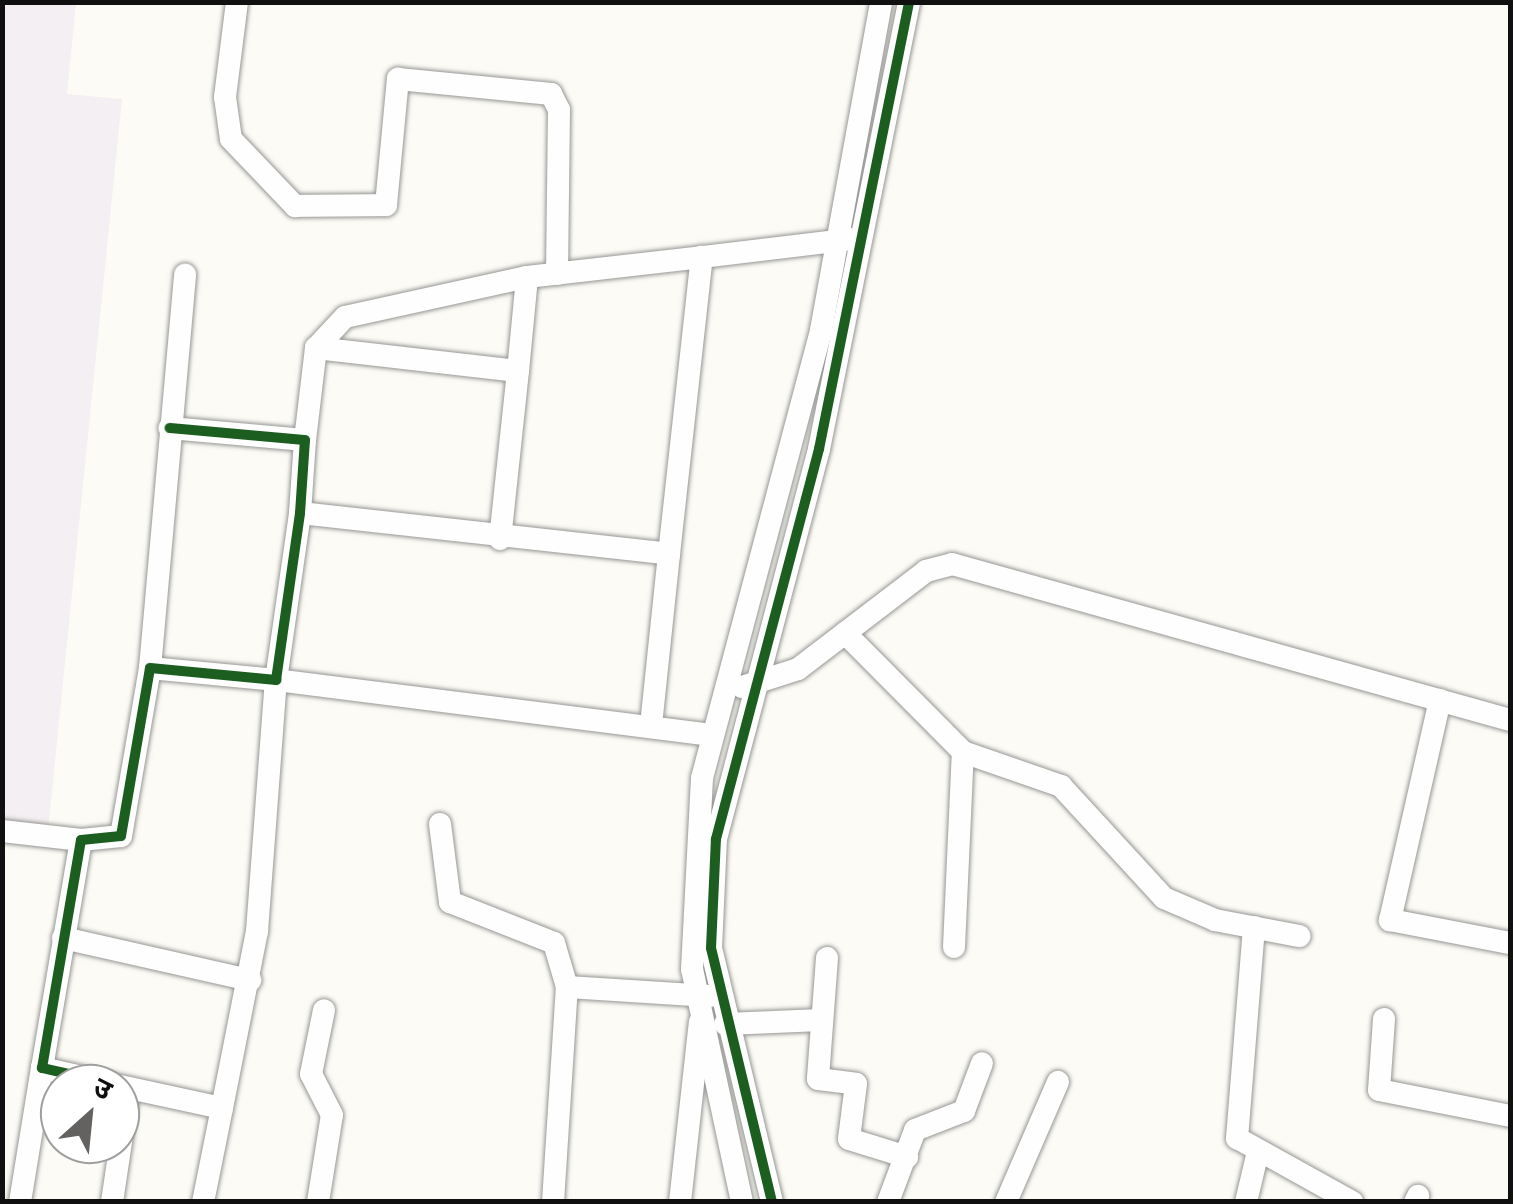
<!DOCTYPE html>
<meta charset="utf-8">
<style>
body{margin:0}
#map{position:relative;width:1513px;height:1204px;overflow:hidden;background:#fcfbf6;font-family:"Libre Baskerville","Noto Sans Devanagari",serif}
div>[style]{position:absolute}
.industrial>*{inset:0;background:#f4eff2}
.roads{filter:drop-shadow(0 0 2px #969694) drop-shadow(0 0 2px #969694)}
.street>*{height:22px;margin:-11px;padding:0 11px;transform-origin:11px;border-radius:11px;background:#fffefe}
.cycleway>*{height:10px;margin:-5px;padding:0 5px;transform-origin:5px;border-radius:5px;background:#1b5e20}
span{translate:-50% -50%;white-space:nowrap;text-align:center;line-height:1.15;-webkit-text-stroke:10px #fff;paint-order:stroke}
.frame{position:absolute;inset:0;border:5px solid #101010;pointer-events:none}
.north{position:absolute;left:40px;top:1064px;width:100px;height:100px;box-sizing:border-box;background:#fff;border:2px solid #9f9f9f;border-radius:50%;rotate:27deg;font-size:28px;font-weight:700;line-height:40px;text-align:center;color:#101010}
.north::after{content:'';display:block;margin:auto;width:35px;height:45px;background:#636260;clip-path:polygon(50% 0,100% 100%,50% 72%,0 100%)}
</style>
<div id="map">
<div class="industrial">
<div style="clip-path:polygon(2px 3px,76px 3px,67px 94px,122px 99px,48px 831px,3px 826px)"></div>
</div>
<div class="roads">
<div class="street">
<div style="left:237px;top:2px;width:96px;rotate:97.2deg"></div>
<div style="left:225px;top:97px;width:42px;rotate:81.9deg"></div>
<div style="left:231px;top:139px;width:93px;rotate:46.3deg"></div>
<div style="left:295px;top:206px;width:91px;rotate:-0.6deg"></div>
<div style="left:386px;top:205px;width:127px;rotate:-84.6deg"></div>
<div style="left:398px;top:79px;width:154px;rotate:5.6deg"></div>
<div style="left:551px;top:94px;width:18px;rotate:63deg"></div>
<div style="left:559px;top:110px;width:164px;rotate:90.7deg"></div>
<div style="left:316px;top:348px;width:42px;rotate:-46.9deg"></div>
<div style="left:345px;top:317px;width:186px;rotate:-12.4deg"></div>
<div style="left:518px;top:371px;width:94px;rotate:-84.5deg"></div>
<div style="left:527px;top:277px;width:176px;rotate:-6.5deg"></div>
<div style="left:305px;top:440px;width:93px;rotate:-83.2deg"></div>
<div style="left:316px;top:348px;width:203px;rotate:6.5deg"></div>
<div style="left:518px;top:371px;width:169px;rotate:96.1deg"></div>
<div style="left:300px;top:513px;width:371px;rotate:6.3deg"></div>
<div style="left:669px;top:554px;width:173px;rotate:96deg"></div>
<div style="left:669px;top:554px;width:299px;rotate:-83.7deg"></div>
<div style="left:702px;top:257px;width:152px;rotate:-6.8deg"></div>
<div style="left:845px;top:633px;width:168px;rotate:45.2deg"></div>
<div style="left:963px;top:752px;width:104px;rotate:19.1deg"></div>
<div style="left:1061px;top:786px;width:152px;rotate:47.4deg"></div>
<div style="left:1164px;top:898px;width:56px;rotate:23.3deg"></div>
<div style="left:1215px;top:920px;width:86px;rotate:10.8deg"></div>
<div style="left:150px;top:668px;width:395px;rotate:-84.9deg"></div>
<div style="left:742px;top:687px;width:59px;rotate:-17.8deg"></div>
<div style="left:798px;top:669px;width:161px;rotate:-37.4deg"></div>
<div style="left:926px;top:571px;width:27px;rotate:-15deg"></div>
<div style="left:952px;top:564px;width:579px;rotate:15.62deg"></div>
<div style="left:1440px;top:700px;width:226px;rotate:102.8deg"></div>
<div style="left:1390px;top:920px;width:122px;rotate:10.9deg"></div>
<div style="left:440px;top:824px;width:79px;rotate:82.7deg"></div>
<div style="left:450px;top:902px;width:112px;rotate:21.5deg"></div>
<div style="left:554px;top:943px;width:46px;rotate:73.5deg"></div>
<div style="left:2px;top:831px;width:80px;rotate:6.5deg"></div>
<div style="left:1254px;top:927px;width:212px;rotate:94.6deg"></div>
<div style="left:1237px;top:1138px;width:132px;rotate:29.1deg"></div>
<div style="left:63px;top:938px;width:192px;rotate:12.7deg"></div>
<div style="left:954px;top:947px;width:195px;rotate:-87.4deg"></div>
<div style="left:827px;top:958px;width:121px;rotate:94.3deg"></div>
<div style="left:818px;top:1079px;width:38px;rotate:7deg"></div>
<div style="left:856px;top:1084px;width:55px;rotate:97.3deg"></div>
<div style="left:849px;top:1139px;width:61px;rotate:17.2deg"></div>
<div style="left:1384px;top:1019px;width:71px;rotate:94deg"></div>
<div style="left:1379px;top:1090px;width:134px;rotate:11.2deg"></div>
<div style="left:725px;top:1024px;width:97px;rotate:-2.4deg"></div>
<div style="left:113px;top:1084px;width:73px;rotate:-167.3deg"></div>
<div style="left:42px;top:1068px;width:231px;rotate:-80.3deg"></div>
<div style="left:81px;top:840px;width:40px;rotate:-5.7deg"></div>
<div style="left:121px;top:836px;width:170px;rotate:-80.2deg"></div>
<div style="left:150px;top:668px;width:127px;rotate:5.4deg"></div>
<div style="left:276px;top:680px;width:169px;rotate:-81.8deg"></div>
<div style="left:300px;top:513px;width:73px;rotate:-86.1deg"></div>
<div style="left:305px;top:440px;width:136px;rotate:-174.9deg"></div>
<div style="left:120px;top:1086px;width:104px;rotate:12.2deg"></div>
<div style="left:222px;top:1108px;width:96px;rotate:101.4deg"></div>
<div style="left:222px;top:1108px;width:180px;rotate:-78.8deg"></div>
<div style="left:257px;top:931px;width:252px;rotate:-85.7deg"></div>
<div style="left:276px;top:680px;width:438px;rotate:7.2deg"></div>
<div style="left:20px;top:1202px;width:136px;rotate:-80.7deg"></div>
<div style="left:112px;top:1202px;width:115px;rotate:-81.5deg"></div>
<div style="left:318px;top:1202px;width:88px;rotate:-80.9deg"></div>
<div style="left:332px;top:1115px;width:46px;rotate:-117.1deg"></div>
<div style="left:311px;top:1074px;width:65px;rotate:-78.5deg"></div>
<div style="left:553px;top:1202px;width:215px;rotate:-86.3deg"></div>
<div style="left:567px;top:987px;width:143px;rotate:3.6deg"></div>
<div style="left:680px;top:1202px;width:181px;rotate:-83.7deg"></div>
<div style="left:742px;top:1202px;width:238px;rotate:-102.1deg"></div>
<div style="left:692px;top:969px;width:191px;rotate:-87deg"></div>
<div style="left:702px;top:778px;width:464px;rotate:-75.1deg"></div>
<div style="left:821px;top:330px;width:333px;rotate:-79.6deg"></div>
<div style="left:772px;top:1202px;width:261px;rotate:-103.5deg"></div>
<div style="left:711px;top:948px;width:109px;rotate:-87.4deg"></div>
<div style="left:716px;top:839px;width:403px;rotate:-75.2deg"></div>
<div style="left:819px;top:449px;width:456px;rotate:-78.6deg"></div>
<div style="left:888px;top:1202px;width:77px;rotate:-69.4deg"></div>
<div style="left:915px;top:1130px;width:53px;rotate:-21.2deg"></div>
<div style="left:964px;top:1111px;width:51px;rotate:-69.4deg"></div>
<div style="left:1006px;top:1202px;width:131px;rotate:-66.6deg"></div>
<div style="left:1246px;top:1202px;width:47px;rotate:-76.6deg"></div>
<div style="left:1415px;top:1202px;width:7px;rotate:-63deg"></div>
</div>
</div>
<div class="cycleway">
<div style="left:113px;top:1084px;width:73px;rotate:-167.3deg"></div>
<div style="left:42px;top:1068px;width:231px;rotate:-80.3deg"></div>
<div style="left:81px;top:840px;width:40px;rotate:-5.7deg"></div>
<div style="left:121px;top:836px;width:170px;rotate:-80.2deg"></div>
<div style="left:150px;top:668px;width:127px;rotate:5.4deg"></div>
<div style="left:276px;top:680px;width:169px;rotate:-81.8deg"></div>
<div style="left:300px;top:513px;width:73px;rotate:-86.1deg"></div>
<div style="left:305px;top:440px;width:136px;rotate:-174.9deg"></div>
<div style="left:772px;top:1202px;width:261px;rotate:-103.5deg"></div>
<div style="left:711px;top:948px;width:109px;rotate:-87.4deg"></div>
<div style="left:716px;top:839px;width:403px;rotate:-75.2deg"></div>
<div style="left:819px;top:449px;width:456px;rotate:-78.6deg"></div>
</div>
<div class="frame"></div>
<div class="north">उ</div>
</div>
